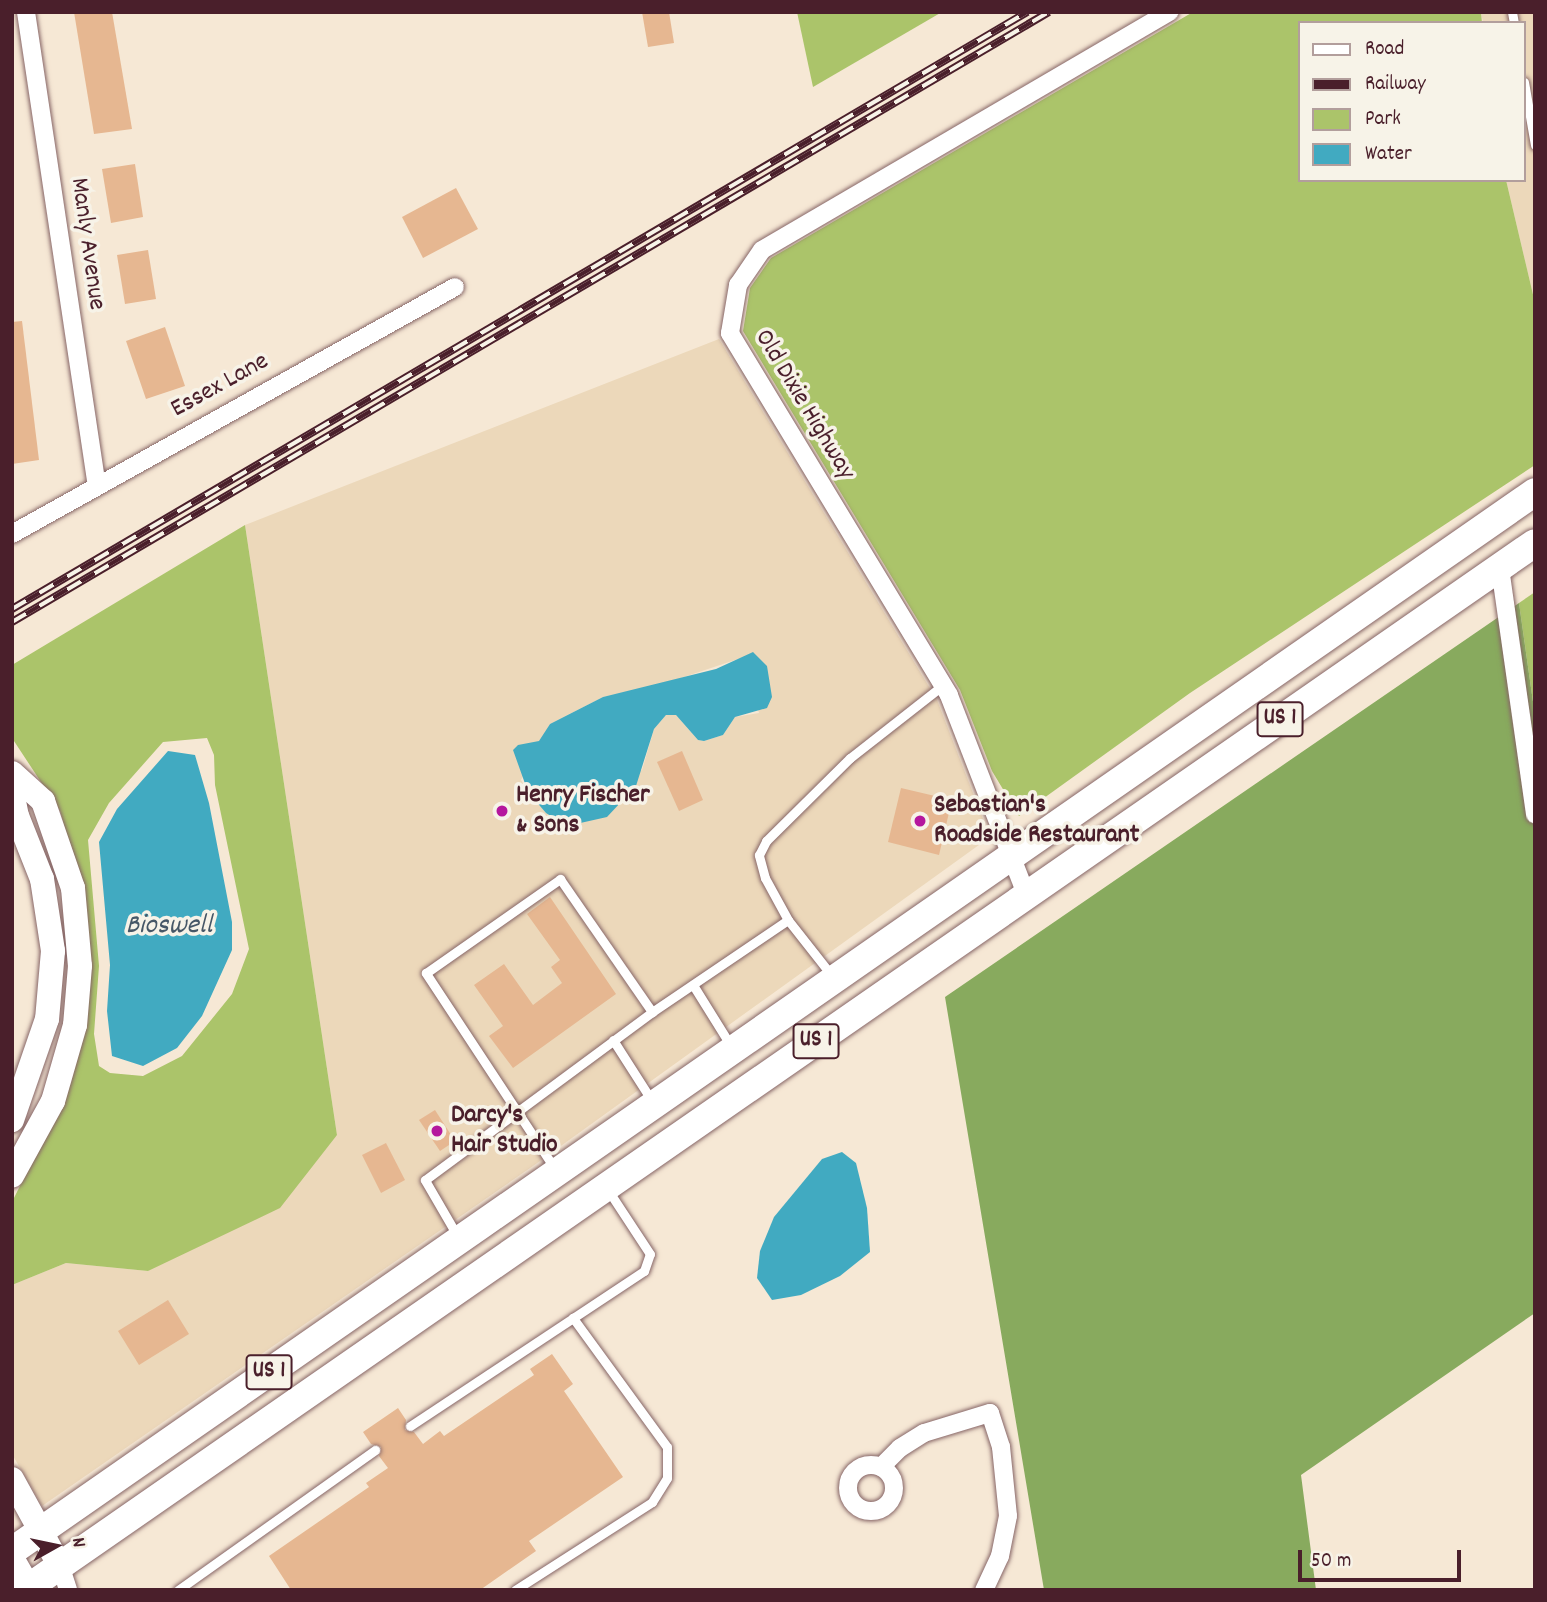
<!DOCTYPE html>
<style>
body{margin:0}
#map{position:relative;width:1547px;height:1602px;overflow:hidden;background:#f6e8d5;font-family:Dekko,sans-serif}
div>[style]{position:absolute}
.built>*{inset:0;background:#ecd8ba}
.green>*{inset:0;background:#abc46a}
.forest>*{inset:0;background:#88aa5e}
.water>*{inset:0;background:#41aac1}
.building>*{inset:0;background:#e6b791}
.roads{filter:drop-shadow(0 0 2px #866566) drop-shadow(0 0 2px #866566)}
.lane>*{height:9px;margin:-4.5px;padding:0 4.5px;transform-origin:4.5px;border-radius:4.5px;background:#fff}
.street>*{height:18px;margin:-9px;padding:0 9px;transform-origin:9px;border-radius:9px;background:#fff}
.street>.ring{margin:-9px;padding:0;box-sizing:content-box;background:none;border:18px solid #fff;border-radius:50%}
.secondary>*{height:24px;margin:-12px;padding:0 12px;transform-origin:12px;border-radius:12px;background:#fff}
.primary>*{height:28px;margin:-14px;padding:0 14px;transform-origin:14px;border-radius:14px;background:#fff}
.rail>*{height:8px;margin-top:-4px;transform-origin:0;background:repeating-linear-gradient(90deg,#f7f3e8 0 16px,#4a1f2b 0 32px);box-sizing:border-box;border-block:2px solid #4a1f2b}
.dots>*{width:19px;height:19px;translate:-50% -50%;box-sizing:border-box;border:4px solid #f7f3e8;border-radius:50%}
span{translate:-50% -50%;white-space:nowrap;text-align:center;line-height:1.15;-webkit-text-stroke:7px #f7f3e8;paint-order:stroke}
.shield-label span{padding:2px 5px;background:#f7f3e8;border:2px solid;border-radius:5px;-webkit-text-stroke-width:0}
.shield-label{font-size:24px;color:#4a1f2b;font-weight:700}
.street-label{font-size:26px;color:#4a1f2b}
.poi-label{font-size:26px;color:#4a1f2b;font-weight:700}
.left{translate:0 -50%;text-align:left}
.water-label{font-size:28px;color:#465767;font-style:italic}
.frame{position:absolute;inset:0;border:14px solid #4a1f2b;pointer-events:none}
.legend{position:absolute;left:1298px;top:21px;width:228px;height:161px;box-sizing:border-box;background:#f7f3e8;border:2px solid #b29e9c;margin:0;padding:9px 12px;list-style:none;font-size:21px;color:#4a1f2b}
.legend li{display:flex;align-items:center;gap:14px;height:35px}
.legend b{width:35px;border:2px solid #b29e9c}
.north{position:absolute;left:21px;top:1511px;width:70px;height:70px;-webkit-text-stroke:5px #f7f3e8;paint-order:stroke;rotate:81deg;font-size:19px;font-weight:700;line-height:28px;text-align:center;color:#4a1f2b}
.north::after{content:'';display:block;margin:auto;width:24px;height:32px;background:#4a1f2b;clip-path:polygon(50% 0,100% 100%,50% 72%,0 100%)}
.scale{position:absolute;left:1298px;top:1550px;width:163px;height:32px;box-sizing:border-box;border:4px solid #4a1f2b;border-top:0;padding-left:9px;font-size:21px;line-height:24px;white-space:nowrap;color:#4a1f2b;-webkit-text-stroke:5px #f7f3e8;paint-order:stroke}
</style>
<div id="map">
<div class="built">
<div style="clip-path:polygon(1481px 12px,1535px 12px,1535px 303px,1506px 180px,1524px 180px,1524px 23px,1483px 23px)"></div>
<div style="clip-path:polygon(evenodd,719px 339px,937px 700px,990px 837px,533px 1166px,42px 1506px,12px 1454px,12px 1285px,66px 1263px,148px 1271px,337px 1135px,245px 525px,719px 339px,744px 657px,759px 713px,735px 717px,723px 735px,704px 741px,698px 740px,676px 715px,666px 715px,654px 729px,642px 770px,546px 813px,528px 792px,521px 780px,550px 724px,603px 697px,666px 683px,744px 657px)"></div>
</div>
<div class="green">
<div style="clip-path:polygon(797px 12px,942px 12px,813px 87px)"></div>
<div style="clip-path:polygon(1193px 12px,1481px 12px,1482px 23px,1300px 23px,1300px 180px,1506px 180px,1535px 303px,1535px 465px,1190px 693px,1019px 816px,992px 771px,960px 690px,743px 331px,750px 288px,771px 258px)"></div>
<div style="clip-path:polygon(evenodd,245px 525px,337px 1135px,280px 1208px,148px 1271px,66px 1263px,12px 1285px,12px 1202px,71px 1083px,87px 1005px,82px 890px,60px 811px,12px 738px,12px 665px,245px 525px,207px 738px,214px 755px,215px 785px,249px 949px,232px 994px,182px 1056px,143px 1076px,110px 1073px,99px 1066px,94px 1034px,99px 966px,88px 840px,109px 803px,163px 742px,207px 738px)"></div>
<div style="clip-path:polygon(1535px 592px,1535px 716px,1519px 603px)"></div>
</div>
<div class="forest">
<div style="clip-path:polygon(1519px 603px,1535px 716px,1535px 1313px,1301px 1475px,1316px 1590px,1044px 1590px,945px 997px)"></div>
</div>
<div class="water">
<div style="clip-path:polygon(753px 652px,767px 666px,772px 697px,767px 708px,735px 717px,723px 735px,704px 741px,698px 740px,676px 715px,666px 715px,654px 729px,636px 786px,607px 817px,567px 826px,546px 813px,528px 792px,513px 750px,518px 745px,539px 741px,550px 724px,603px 697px,716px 669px)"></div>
<div style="clip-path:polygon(168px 751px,195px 755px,209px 803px,232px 922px,232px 950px,202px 1016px,177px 1048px,143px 1066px,112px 1056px,107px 1011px,110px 965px,99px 842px,117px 809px)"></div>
<div style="clip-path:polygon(842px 1152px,856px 1163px,867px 1208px,870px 1252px,840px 1276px,801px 1295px,772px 1300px,757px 1278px,760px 1251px,774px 1217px,822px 1159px)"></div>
</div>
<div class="building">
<div style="clip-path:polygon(74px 12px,112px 12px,132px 129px,94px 134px)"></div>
<div style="clip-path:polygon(642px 12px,669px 12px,674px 43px,648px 47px)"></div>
<div style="clip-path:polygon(135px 164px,143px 217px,111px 223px,102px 169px)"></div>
<div style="clip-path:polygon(456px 188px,478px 229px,423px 258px,402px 217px)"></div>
<div style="clip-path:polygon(148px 250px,156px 299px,125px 304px,117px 255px)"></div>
<div style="clip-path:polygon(22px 321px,39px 460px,12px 464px,12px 322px)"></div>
<div style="clip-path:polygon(165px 327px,185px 386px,146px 399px,126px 341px)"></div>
<div style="clip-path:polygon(682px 751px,703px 800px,679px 811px,657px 762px)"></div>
<div style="clip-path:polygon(901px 788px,952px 800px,939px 855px,888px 842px)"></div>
<div style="clip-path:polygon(550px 897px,616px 994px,513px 1068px,489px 1036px,503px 1026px,474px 985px,504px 964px,533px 1005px,562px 983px,551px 967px,560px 960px,527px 914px)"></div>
<div style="clip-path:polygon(435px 1110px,455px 1141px,440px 1151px,419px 1120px)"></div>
<div style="clip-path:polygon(386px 1143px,405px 1180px,381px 1193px,362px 1155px)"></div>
<div style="clip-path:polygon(168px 1300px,189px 1334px,139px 1365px,118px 1331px)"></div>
<div style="clip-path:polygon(552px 1354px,573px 1384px,564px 1391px,623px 1477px,529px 1541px,536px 1551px,480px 1590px,291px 1590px,269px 1556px,369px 1487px,366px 1483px,388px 1468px,379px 1456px,381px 1447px,371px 1444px,363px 1432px,398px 1408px,406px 1420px,405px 1430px,414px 1432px,423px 1444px,440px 1431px,444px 1436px,534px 1375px,530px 1369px)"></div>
</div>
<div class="roads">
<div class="lane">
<div style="left:1512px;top:12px;width:11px;rotate:80deg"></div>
<div style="left:1524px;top:82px;width:64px;rotate:80.1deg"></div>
<div style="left:788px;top:920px;width:48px;rotate:-118.7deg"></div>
<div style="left:765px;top:878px;width:24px;rotate:-105deg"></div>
<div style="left:759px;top:855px;width:16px;rotate:-63deg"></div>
<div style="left:766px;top:841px;width:118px;rotate:-44.7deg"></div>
<div style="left:850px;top:758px;width:118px;rotate:-38.1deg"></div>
<div style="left:693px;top:985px;width:72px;rotate:58.1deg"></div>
<div style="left:613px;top:1040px;width:72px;rotate:57.4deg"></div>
<div style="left:555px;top:1169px;width:235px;rotate:-123.4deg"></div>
<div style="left:426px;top:973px;width:164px;rotate:-35deg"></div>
<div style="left:560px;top:879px;width:162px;rotate:55.3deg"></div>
<div style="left:458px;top:1237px;width:66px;rotate:-120.1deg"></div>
<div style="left:425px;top:1180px;width:282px;rotate:-36.5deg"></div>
<div style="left:652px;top:1012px;width:164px;rotate:-34.1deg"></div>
<div style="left:788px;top:920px;width:71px;rotate:51.8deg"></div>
<div style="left:410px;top:1426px;width:196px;rotate:-33.5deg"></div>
<div style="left:178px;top:1590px;width:242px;rotate:-35.4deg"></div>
<div style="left:515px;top:1590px;width:163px;rotate:-32.7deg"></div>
<div style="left:652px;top:1502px;width:28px;rotate:-58deg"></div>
<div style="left:667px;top:1478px;width:31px;rotate:-90deg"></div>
<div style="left:667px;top:1447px;width:160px;rotate:-126.1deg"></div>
<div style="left:573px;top:1318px;width:85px;rotate:-33.5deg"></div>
<div style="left:644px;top:1271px;width:18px;rotate:-71deg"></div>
<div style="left:650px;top:1254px;width:77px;rotate:-123.3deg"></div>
</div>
<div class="street">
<div style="left:26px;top:12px;width:476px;rotate:81.5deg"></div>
<div style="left:12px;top:534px;width:507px;rotate:-29.14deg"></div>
<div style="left:1500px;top:568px;width:249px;rotate:81.9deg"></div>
<div style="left:1026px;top:894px;width:213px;rotate:-111.2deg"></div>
<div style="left:949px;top:695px;width:423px;rotate:-121.2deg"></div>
<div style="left:730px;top:333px;width:49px;rotate:-80.5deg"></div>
<div style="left:738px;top:285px;width:42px;rotate:-55.6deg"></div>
<div style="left:762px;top:250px;width:472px;rotate:-30.3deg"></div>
<div class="ring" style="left:848px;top:1465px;width:28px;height:28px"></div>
<div style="left:881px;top:1467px;width:27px;rotate:-45deg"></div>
<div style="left:900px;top:1448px;width:28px;rotate:-32deg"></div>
<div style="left:924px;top:1433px;width:69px;rotate:-16.9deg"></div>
<div style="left:990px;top:1413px;width:36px;rotate:72deg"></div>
<div style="left:1001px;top:1447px;width:69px;rotate:84.2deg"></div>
<div style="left:1008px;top:1516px;width:41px;rotate:101.3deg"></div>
<div style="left:1000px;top:1556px;width:38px;rotate:115deg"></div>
<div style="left:61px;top:1568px;width:23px;rotate:72deg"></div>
</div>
<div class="secondary">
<div style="left:12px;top:773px;width:42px;rotate:42.1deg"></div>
<div style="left:43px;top:801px;width:92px;rotate:71deg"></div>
<div style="left:73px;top:888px;width:78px;rotate:84.9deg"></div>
<div style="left:80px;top:966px;width:59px;rotate:94.8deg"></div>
<div style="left:75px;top:1025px;width:79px;rotate:106.1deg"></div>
<div style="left:53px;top:1101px;width:85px;rotate:118.7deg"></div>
<div style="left:12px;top:791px;width:25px;rotate:79deg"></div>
<div style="left:17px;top:816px;width:68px;rotate:68.4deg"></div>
<div style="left:42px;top:879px;width:73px;rotate:81.3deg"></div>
<div style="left:53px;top:951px;width:68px;rotate:95deg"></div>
<div style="left:47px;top:1019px;width:107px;rotate:109.1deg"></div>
<div style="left:12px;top:1479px;width:102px;rotate:61.2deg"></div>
<div style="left:12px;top:1558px;width:34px;rotate:60deg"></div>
</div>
<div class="primary">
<div style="left:12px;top:1551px;width:1855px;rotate:-34.81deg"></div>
<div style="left:25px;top:1590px;width:1837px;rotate:-34.74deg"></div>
</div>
</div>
<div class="rail">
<div style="left:12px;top:609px;width:1178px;rotate:-30.46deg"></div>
<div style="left:12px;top:622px;width:1203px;rotate:-30.47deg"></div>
</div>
<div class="dots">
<div style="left:502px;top:811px;background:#b5179e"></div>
<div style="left:920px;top:821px;background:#b5179e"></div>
<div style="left:437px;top:1131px;background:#b5179e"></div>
</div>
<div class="shield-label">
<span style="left:1280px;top:719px">US 1</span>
<span style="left:816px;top:1041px">US 1</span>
<span style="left:269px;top:1372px">US 1</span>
</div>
<div class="street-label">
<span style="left:87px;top:244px;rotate:82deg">Manly Avenue</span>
<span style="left:220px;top:386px;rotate:-29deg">Essex Lane</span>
<span style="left:804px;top:405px;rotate:59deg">Old Dixie Highway</span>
</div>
<div class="poi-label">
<span class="left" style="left:516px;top:811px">Henry Fischer<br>&amp; Sons</span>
<span class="left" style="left:934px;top:821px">Sebastian's<br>Roadside Restaurant</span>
<span class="left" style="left:451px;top:1131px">Darcy's<br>Hair Studio</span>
</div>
<div class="water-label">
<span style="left:169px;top:927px">Bioswell</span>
</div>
<div class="frame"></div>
<ul class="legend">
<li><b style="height:9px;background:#fff"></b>Road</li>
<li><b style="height:9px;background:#4a1f2b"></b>Railway</li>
<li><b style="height:19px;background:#abc46a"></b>Park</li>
<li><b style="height:19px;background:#41aac1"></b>Water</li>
</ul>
<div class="north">N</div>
<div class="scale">50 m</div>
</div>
